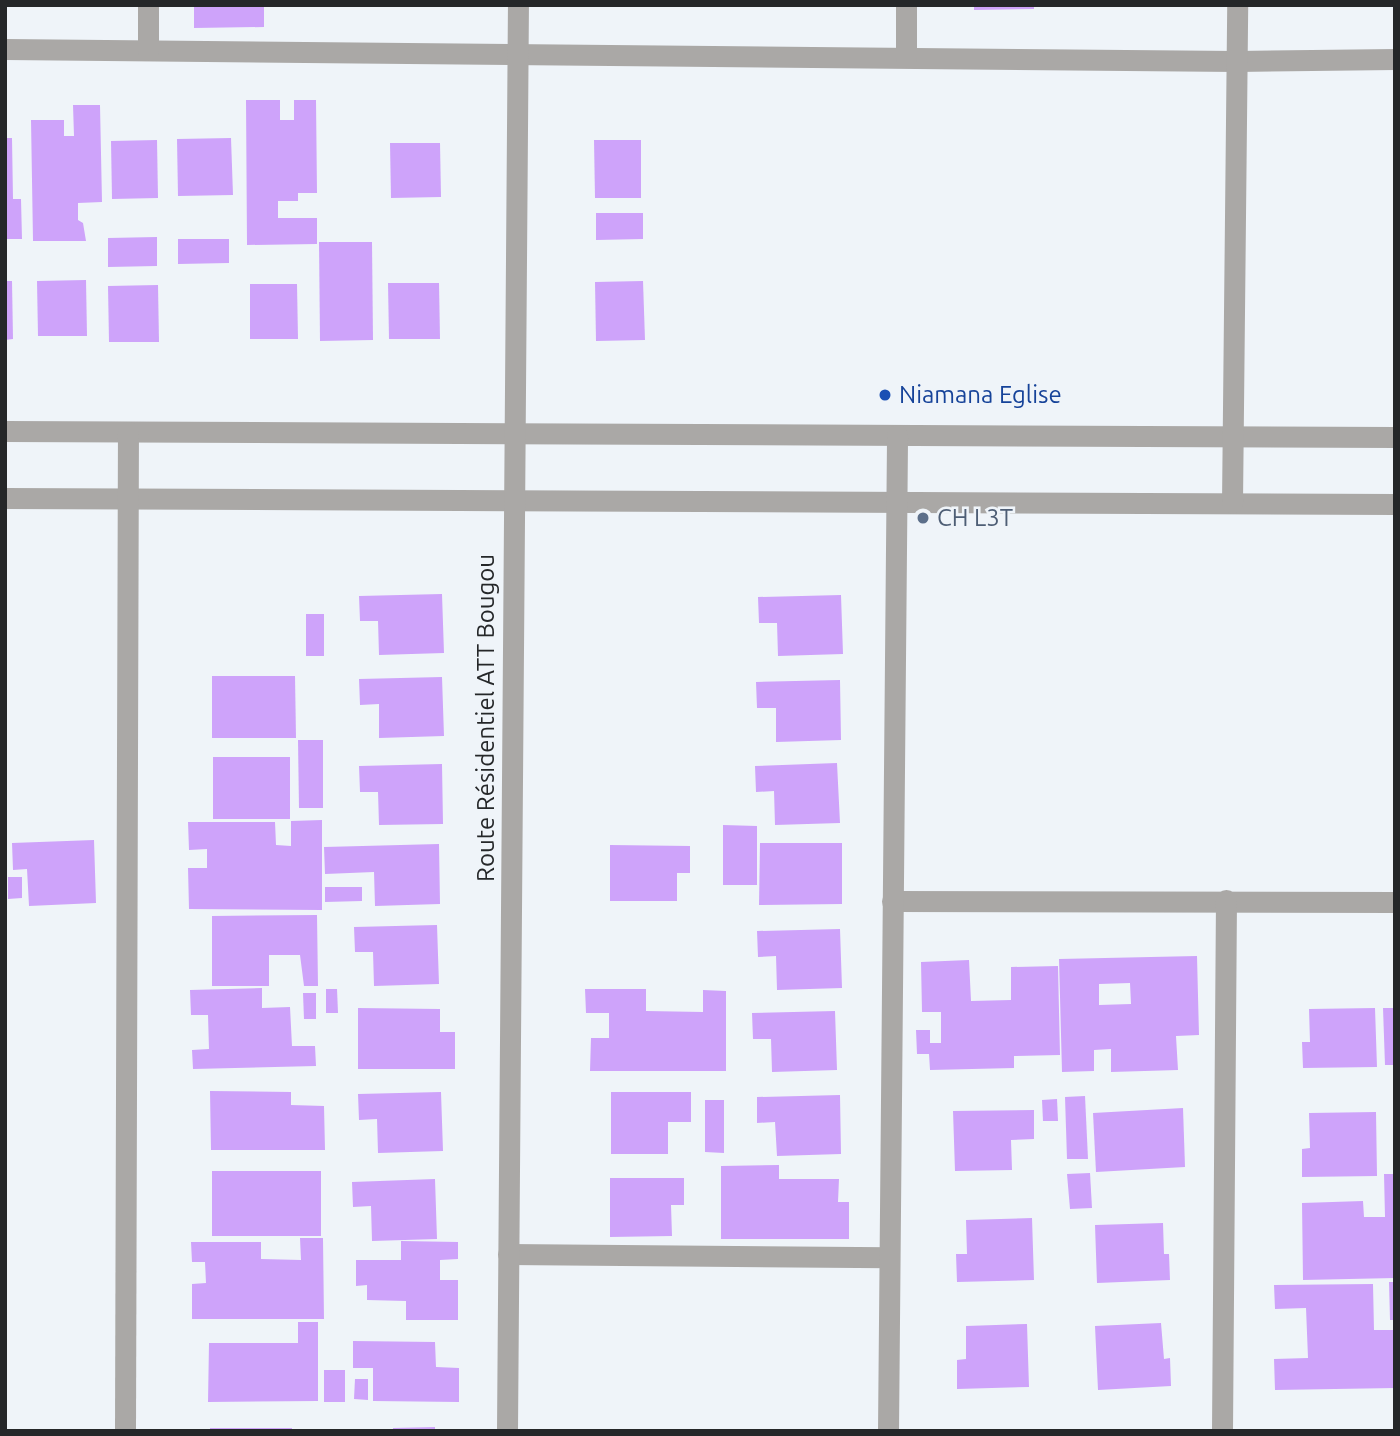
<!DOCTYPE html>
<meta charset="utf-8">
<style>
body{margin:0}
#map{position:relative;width:1400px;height:1436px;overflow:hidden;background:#eff4f9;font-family:Ubuntu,sans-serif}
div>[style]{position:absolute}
.building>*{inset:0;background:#cea3fa}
.minor>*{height:21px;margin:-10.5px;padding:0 10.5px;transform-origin:10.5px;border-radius:10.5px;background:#aaa8a6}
.dots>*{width:19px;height:19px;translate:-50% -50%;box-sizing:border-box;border:4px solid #eff4f9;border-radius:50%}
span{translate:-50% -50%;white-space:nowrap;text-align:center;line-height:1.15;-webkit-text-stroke:5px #eff4f9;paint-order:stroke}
.transit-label{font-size:24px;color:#164399}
.left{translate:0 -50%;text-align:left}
.service-label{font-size:24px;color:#4e5e75}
.street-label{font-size:24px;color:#252729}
.frame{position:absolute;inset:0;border:7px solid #252729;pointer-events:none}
</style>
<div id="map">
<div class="building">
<div style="clip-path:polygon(194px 5px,264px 5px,264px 27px,194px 28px)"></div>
<div style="clip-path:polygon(974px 5px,1034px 5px,1034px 9px,974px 10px)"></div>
<div style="clip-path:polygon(246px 100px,280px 100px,280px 120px,294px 120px,294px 100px,316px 100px,317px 193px,298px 193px,298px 201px,278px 201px,278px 218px,317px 218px,317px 244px,247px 245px)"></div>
<div style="clip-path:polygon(73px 105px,100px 105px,102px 202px,78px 203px,78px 220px,83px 223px,86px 241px,33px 241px,31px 120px,64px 120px,64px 136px,74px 136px)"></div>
<div style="clip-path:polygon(5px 138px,12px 138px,13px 199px,21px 199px,22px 239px,5px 239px)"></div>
<div style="clip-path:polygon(231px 138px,233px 195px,178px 196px,177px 139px)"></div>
<div style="clip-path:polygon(157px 140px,158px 198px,112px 199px,111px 141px)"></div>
<div style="clip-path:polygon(594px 140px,641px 140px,641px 198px,595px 198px)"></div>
<div style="clip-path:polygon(390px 143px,440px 143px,441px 197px,391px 198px)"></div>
<div style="clip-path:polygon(596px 213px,643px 213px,643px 239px,596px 240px)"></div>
<div style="clip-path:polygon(157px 237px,157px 266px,108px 267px,108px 238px)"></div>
<div style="clip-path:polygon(178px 239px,229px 239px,229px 263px,178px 264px)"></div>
<div style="clip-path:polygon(319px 242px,372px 242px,373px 340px,320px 341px)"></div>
<div style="clip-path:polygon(86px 280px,87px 336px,38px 336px,37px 281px)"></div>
<div style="clip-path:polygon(5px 281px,12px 281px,13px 339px,5px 340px)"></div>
<div style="clip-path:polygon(643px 281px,645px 340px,596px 341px,595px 282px)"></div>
<div style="clip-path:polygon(388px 283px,439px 283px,440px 339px,389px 339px)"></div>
<div style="clip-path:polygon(250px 284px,297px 284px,298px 339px,250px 339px)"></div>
<div style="clip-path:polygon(158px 285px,159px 342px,109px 342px,108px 286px)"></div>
<div style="clip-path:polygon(442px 594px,444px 653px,379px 655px,378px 621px,360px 621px,359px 596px)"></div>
<div style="clip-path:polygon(841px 595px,843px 654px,778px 656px,777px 623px,759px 623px,758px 597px)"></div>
<div style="clip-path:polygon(306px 614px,324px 614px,324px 656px,306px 656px)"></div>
<div style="clip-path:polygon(212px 676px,295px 676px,296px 738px,212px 738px)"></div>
<div style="clip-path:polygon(442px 677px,444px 736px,379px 738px,379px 704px,360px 705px,359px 679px)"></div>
<div style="clip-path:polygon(840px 680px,841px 740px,776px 742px,776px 708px,757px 708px,756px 682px)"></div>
<div style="clip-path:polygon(298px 740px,323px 740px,323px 808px,299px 808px)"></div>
<div style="clip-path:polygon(213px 757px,290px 757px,290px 819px,213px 819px)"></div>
<div style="clip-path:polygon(837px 763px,840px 823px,775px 825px,774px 791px,756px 792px,755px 766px)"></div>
<div style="clip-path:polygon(442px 764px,443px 824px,379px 825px,378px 792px,360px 792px,359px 766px)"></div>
<div style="clip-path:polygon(322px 820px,322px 910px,189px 909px,188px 868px,207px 868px,207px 849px,189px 850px,188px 822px,275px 822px,276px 845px,291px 846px,291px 821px)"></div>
<div style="clip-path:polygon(723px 825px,757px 826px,757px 885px,723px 885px)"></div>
<div style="clip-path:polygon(94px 840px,96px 903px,29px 906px,27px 869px,13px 870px,12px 843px)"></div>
<div style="clip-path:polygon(760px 843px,842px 843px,842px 904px,759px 905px)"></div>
<div style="clip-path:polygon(439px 844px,440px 904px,375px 906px,374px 872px,325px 874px,324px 847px)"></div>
<div style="clip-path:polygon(610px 845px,690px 846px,690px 873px,677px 873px,677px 901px,610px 901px)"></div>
<div style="clip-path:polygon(8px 877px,22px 877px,22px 898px,8px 899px)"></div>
<div style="clip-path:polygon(325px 887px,362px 887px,362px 901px,325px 902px)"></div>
<div style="clip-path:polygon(317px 915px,318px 986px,304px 986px,300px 955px,269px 955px,269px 986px,212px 986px,212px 916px)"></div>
<div style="clip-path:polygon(437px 925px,439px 984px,374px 986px,373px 952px,355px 952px,354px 927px)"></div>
<div style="clip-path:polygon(840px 929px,842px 988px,777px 990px,776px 956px,758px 957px,757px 931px)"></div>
<div style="clip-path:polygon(evenodd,1197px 956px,1199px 1035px,1176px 1036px,1178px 1070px,1111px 1072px,1111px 1049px,1094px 1050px,1094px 1071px,1062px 1072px,1059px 959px,1197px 956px,1130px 983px,1131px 1004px,1099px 1005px,1099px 984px,1130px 983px)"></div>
<div style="clip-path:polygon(969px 960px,971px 1001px,1011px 1000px,1011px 967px,1058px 966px,1060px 1055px,1014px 1056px,1014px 1068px,930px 1070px,929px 1054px,917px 1054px,916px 1030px,930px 1030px,930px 1043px,941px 1043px,941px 1012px,922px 1012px,921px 962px)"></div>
<div style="clip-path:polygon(262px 988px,262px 1008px,290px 1007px,292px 1046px,315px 1046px,316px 1066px,193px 1069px,192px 1050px,209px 1049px,208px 1015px,191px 1015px,190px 990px)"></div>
<div style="clip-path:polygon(326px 989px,337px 989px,338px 1013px,326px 1013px)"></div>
<div style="clip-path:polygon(585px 989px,646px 989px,646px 1011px,703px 1012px,703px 990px,726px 991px,726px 1071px,590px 1071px,591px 1038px,609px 1038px,609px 1013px,586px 1013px)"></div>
<div style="clip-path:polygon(303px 993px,316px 993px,316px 1019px,304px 1019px)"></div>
<div style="clip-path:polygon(358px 1008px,440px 1009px,440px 1032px,455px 1032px,455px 1069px,358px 1069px)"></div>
<div style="clip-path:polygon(1375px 1008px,1377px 1067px,1303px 1068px,1302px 1042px,1310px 1042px,1309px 1009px)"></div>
<div style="clip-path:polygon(1383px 1008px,1395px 1008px,1395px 1065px,1385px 1065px)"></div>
<div style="clip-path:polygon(835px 1011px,837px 1070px,772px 1072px,771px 1039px,753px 1039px,752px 1013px)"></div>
<div style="clip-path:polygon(210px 1091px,291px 1092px,291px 1105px,324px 1106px,325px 1150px,211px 1150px)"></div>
<div style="clip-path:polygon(441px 1092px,443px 1151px,378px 1153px,377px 1119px,359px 1120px,358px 1094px)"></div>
<div style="clip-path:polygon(611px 1092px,691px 1092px,691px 1122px,668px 1122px,668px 1154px,611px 1154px)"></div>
<div style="clip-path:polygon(840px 1095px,841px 1154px,777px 1156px,775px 1122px,757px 1123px,757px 1097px)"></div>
<div style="clip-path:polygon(1085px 1096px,1088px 1159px,1067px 1159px,1065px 1097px)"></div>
<div style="clip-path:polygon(1057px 1099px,1058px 1121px,1043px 1121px,1042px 1100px)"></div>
<div style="clip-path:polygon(705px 1100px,724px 1100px,724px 1153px,705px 1152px)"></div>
<div style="clip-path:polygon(1183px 1108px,1185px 1167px,1096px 1172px,1093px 1113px)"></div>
<div style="clip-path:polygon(1034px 1110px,1034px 1139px,1011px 1140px,1012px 1170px,955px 1171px,953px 1111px)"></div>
<div style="clip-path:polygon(1376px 1112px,1377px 1176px,1302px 1177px,1302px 1149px,1310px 1148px,1309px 1113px)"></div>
<div style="clip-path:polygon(779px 1165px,779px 1179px,839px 1179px,838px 1202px,849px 1202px,849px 1239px,721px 1239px,721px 1166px)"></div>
<div style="clip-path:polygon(212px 1171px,321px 1171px,321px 1236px,212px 1236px)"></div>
<div style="clip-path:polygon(1090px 1173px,1092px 1208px,1070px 1209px,1067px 1174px)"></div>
<div style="clip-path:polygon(1384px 1174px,1395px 1174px,1395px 1278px,1303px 1280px,1302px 1203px,1363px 1201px,1364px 1217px,1385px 1217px)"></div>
<div style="clip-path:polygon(610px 1178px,684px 1178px,684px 1205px,671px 1205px,672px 1236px,610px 1237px)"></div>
<div style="clip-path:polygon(435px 1179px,437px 1239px,372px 1241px,371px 1206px,353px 1207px,352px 1182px)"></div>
<div style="clip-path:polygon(1032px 1218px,1034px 1280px,957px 1282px,956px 1254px,967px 1254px,966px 1220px)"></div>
<div style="clip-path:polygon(1163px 1223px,1164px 1254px,1169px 1254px,1170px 1280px,1097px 1283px,1095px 1225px)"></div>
<div style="clip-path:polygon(300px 1238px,323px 1238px,324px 1319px,192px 1319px,192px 1284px,206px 1283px,205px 1262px,192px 1262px,191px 1242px,261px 1242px,261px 1259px,301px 1260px)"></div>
<div style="clip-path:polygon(401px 1241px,458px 1242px,458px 1259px,440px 1260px,440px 1280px,458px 1280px,458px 1320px,406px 1320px,406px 1301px,367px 1300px,367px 1285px,356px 1286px,356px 1260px,401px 1260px)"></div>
<div style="clip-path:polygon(1389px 1282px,1395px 1282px,1395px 1320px,1390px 1320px)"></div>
<div style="clip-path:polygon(1373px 1284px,1374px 1330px,1395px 1330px,1395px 1388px,1275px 1390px,1274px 1359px,1308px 1358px,1306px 1308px,1275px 1309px,1274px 1285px)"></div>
<div style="clip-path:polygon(298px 1322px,318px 1322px,318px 1401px,208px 1402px,209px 1343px,298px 1343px)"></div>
<div style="clip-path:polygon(1161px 1323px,1164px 1359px,1170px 1358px,1171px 1386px,1098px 1390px,1095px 1326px)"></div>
<div style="clip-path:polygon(1027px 1324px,1029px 1387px,957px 1389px,957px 1360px,966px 1359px,966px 1326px)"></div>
<div style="clip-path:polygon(353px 1341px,435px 1342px,436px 1367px,459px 1368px,459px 1402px,373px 1401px,373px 1368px,353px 1368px)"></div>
<div style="clip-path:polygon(324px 1370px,345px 1370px,345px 1402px,324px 1402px)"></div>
<div style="clip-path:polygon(355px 1379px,368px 1379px,368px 1400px,354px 1399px)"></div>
<div style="clip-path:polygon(435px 1427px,435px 1431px,393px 1431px,393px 1428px)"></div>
<div style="clip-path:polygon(210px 1428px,292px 1428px,292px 1431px,210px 1431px)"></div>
</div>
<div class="minor">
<div style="left:5px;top:49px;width:1231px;rotate:0.56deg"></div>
<div style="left:1236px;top:61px;width:159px;rotate:-0.7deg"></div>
<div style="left:148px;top:50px;width:45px;rotate:-90deg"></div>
<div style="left:906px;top:57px;width:52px;rotate:-90deg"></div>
<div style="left:5px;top:431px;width:1390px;rotate:0.25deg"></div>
<div style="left:5px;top:498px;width:1390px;rotate:0.25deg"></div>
<div style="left:1232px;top:503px;width:498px;rotate:-89.4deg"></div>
<div style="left:892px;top:901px;width:503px;rotate:0.11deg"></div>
<div style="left:508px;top:1254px;width:381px;rotate:0.5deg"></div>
<div style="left:125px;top:1431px;width:999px;rotate:-89.83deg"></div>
<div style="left:507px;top:1431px;width:1426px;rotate:-89.56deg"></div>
<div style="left:888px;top:1431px;width:996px;rotate:-89.48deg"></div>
<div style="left:1222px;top:1431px;width:531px;rotate:-89.57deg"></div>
</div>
<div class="dots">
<div style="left:885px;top:395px;background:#1a4fb4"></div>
<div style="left:923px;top:518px;background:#5c6f8a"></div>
</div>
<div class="transit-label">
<span class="left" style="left:899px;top:395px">Niamana Eglise</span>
</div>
<div class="service-label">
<span class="left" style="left:937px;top:518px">CH L3T</span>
</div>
<div class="street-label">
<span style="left:486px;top:718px;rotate:-90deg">Route Résidentiel ATT Bougou</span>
</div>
<div class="frame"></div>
</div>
